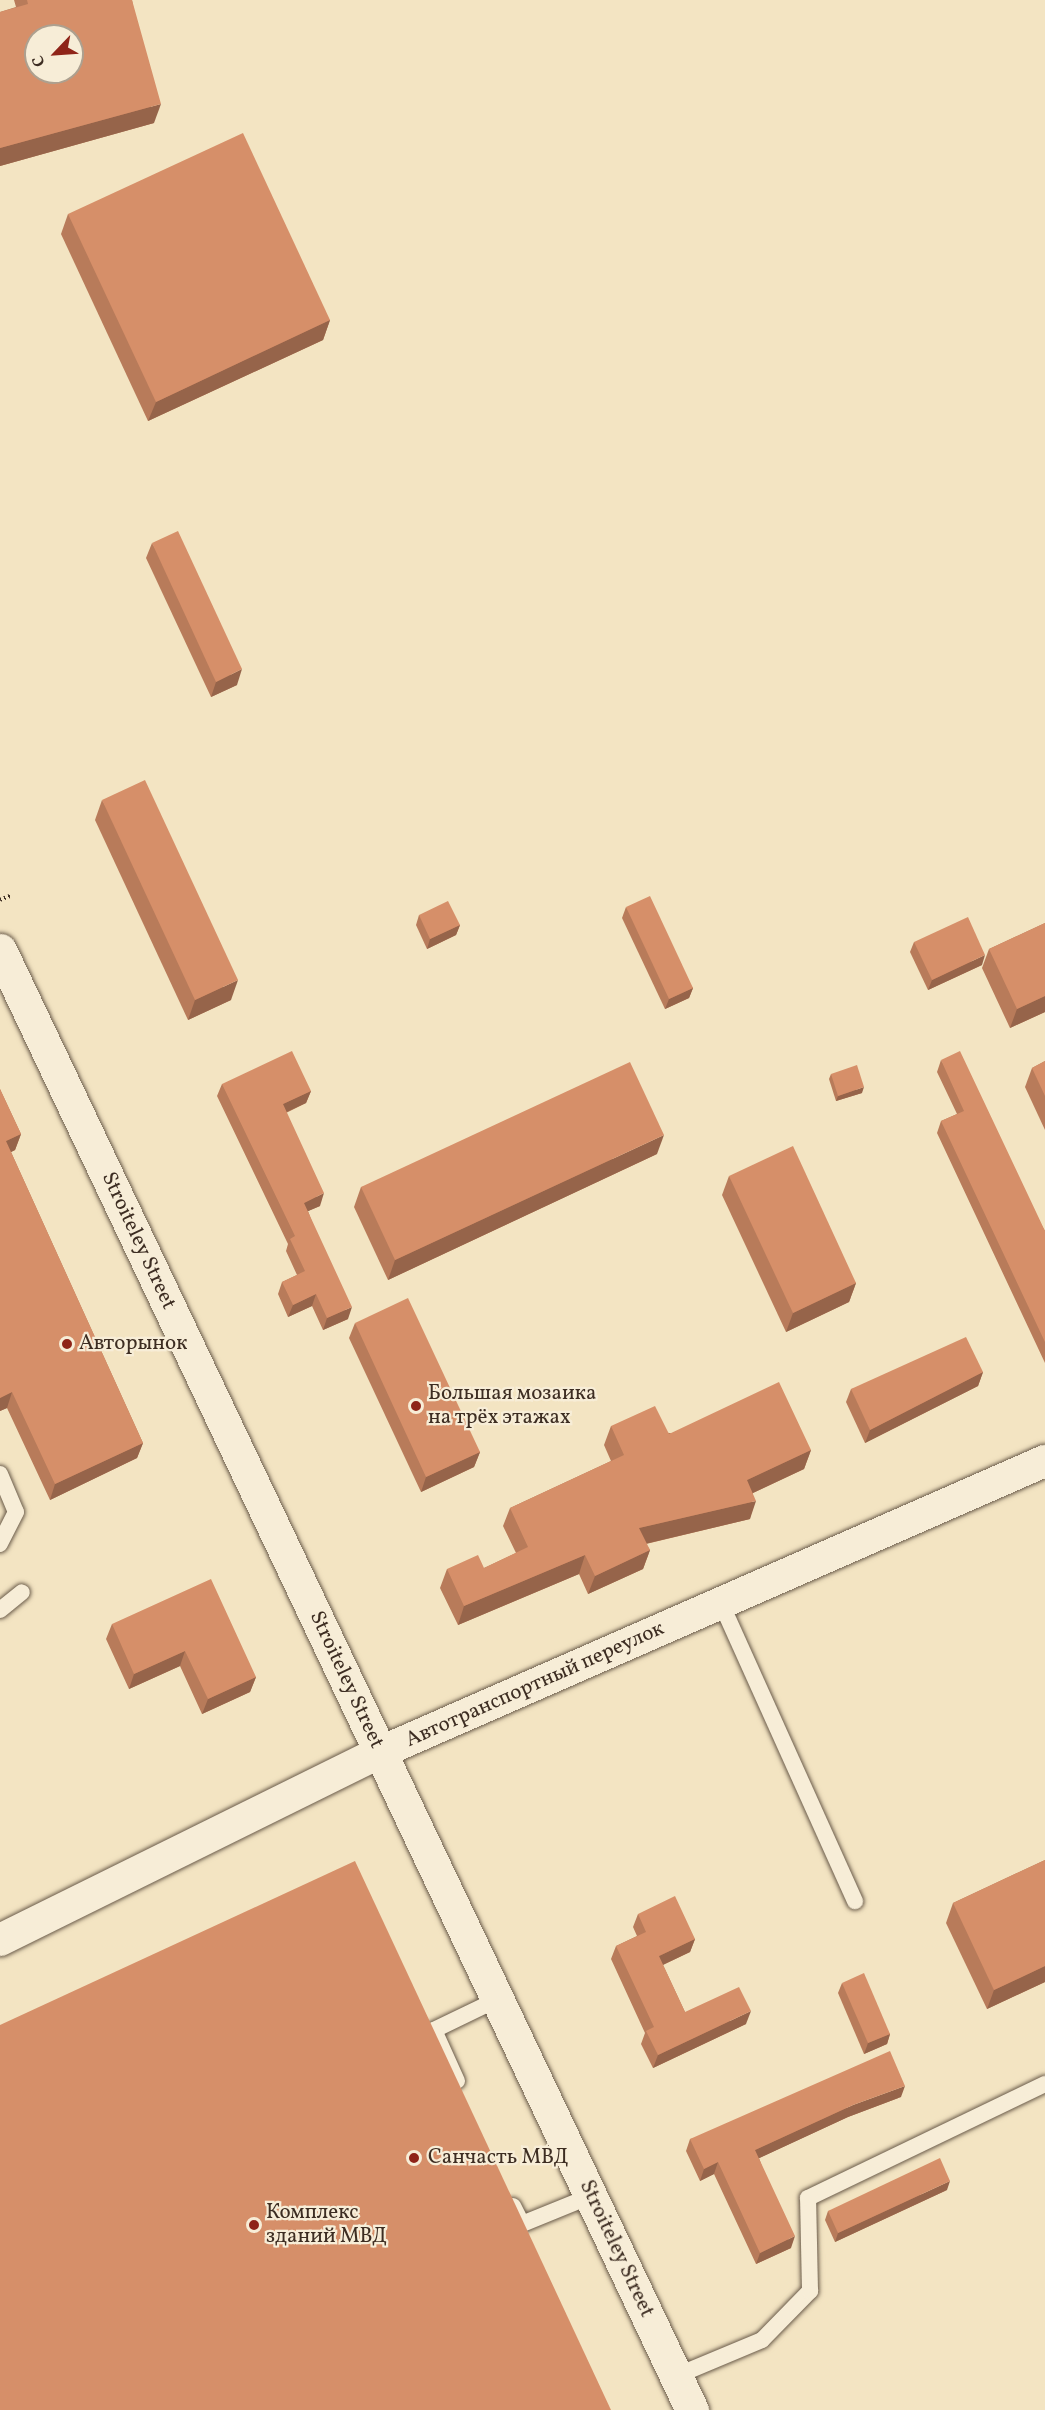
<!DOCTYPE html>
<meta charset="utf-8">
<style>
body{margin:0}
#map{position:relative;width:1045px;height:2410px;overflow:hidden;background:#f3e4c2;font-family:Vollkorn,serif}
div>[style]{position:absolute}
.path>*{height:4px;margin-top:-2px;transform-origin:0;background:repeating-linear-gradient(90deg,#3d2d22 0 1.5px,transparent 0 4.5px)}
.roads{filter:drop-shadow(0 0 2px #6a5b4a) drop-shadow(0 0 2px #6a5b4a)}
.lane>*{height:16px;margin:-8px;padding:0 8px;transform-origin:8px;border-radius:8px;background:#f7edd7}
.street>*{height:32px;margin:-16px;padding:0 16px;transform-origin:16px;border-radius:16px;background:#f7edd7}
.secondary>*{height:33px;margin:-16.5px;padding:0 16.5px;transform-origin:16.5px;border-radius:16.5px;background:#f7edd7}
.wall>*{inset:0;background:#b87b5a}
.shaded-wall>*{inset:0;background:#96644a}
.building>*{inset:0;background:#d68f69}
.dots>*{width:16px;height:16px;translate:-50% -50%;box-sizing:border-box;border:3px solid #f7edd7;border-radius:50%}
span{translate:-50% -50%;white-space:nowrap;text-align:center;line-height:1.15;-webkit-text-stroke:4.5px #f7edd7;paint-order:stroke}
.street-label{font-size:21px;color:#3d2d22}
.poi-label{font-size:21px;color:#3d2d22}
.left{translate:0 -50%;text-align:left}
.north{position:absolute;left:24px;top:24px;width:60px;height:60px;box-sizing:border-box;background:#f7edd7;border:2px solid #ada08f;border-radius:50%;rotate:245deg;font-size:16px;font-weight:700;line-height:24px;text-align:center;color:#3d2d22}
.north::after{content:'';display:block;margin:auto;width:21px;height:27px;background:#8f2418;clip-path:polygon(50% 0,100% 100%,50% 72%,0 100%)}
</style>
<div id="map">
<div class="path">
<div style="left:0;top:900px;width:11px;rotate:-22deg"></div>
</div>
<div class="roads">
<div class="lane">
<div style="left:0;top:1474px;width:41px;rotate:67.2deg"></div>
<div style="left:16px;top:1512px;width:36px;rotate:117deg"></div>
<div style="left:721px;top:1603px;width:327px;rotate:65.8deg"></div>
<div style="left:0;top:1610px;width:28px;rotate:-39deg"></div>
<div style="left:457px;top:2081px;width:56px;rotate:-114.3deg"></div>
<div style="left:434px;top:2030px;width:71px;rotate:-25.8deg"></div>
<div style="left:513px;top:2206px;width:20px;rotate:63deg"></div>
<div style="left:522px;top:2224px;width:74px;rotate:-22.1deg"></div>
<div style="left:676px;top:2376px;width:93px;rotate:-22.7deg"></div>
<div style="left:762px;top:2340px;width:69px;rotate:-45.6deg"></div>
<div style="left:810px;top:2291px;width:93px;rotate:-91.2deg"></div>
<div style="left:808px;top:2198px;width:263px;rotate:-25.7deg"></div>
</div>
<div class="street">
<div style="left:0;top:1940px;width:425px;rotate:-26.3deg"></div>
<div style="left:381px;top:1752px;width:725px;rotate:-23.67deg"></div>
</div>
<div class="secondary">
<div style="left:0;top:950px;width:1616px;rotate:64.64deg"></div>
</div>
</div>
<div class="wall">
<div style="clip-path:polygon(14px 0,132px 0,154px 123px,0 166px,0 12px,16px 7px)"></div>
<div style="clip-path:polygon(68px 214px,330px 320px,323px 340px,148px 421px,61px 234px)"></div>
<div style="clip-path:polygon(152px 543px,237px 685px,211px 697px,146px 558px)"></div>
<div style="clip-path:polygon(102px 800px,231px 1000px,188px 1020px,95px 820px)"></div>
<div style="clip-path:polygon(626px 907px,693px 988px,689px 998px,665px 1009px,622px 918px)"></div>
<div style="clip-path:polygon(419px 915px,460px 925px,456px 935px,427px 949px,416px 925px)"></div>
<div style="clip-path:polygon(1045px 923px,1045px 1012px,1010px 1028px,982px 968px,989px 949px)"></div>
<div style="clip-path:polygon(914px 942px,982px 965px,928px 990px,910px 952px)"></div>
<div style="clip-path:polygon(941px 1060px,1045px 1231px,1045px 1363px,937px 1133px,941px 1121px,957px 1114px,937px 1072px)"></div>
<div style="clip-path:polygon(1045px 1061px,1045px 1130px,1025px 1087px,1032px 1068px)"></div>
<div style="clip-path:polygon(831px 1074px,862px 1093px,836px 1101px,829px 1079px)"></div>
<div style="clip-path:polygon(222px 1084px,311px 1091px,306px 1103px,286px 1113px,320px 1206px,308px 1211px,348px 1319px,323px 1330px,312px 1306px,288px 1317px,278px 1294px,282px 1282px,297px 1275px,286px 1251px,288px 1244px,217px 1096px)"></div>
<div style="clip-path:polygon(0 1089px,21px 1134px,15px 1150px,11px 1152px,143px 1443px,137px 1458px,50px 1500px,7px 1408px,0 1411px)"></div>
<div style="clip-path:polygon(657px 1154px,388px 1280px,354px 1207px,361px 1187px)"></div>
<div style="clip-path:polygon(729px 1176px,856px 1283px,849px 1302px,786px 1332px,722px 1195px)"></div>
<div style="clip-path:polygon(355px 1323px,480px 1452px,474px 1467px,421px 1492px,349px 1338px)"></div>
<div style="clip-path:polygon(983px 1372px,978px 1386px,865px 1443px,846px 1402px,851px 1389px)"></div>
<div style="clip-path:polygon(611px 1426px,811px 1450px,804px 1469px,753px 1493px,750px 1519px,646px 1544px,650px 1550px,643px 1569px,588px 1594px,579px 1574px,458px 1625px,440px 1588px,447px 1569px,484px 1568px,516px 1553px,503px 1526px,510px 1508px,611px 1461px,604px 1445px)"></div>
<div style="clip-path:polygon(112px 1624px,256px 1677px,250px 1692px,202px 1714px,180px 1666px,129px 1689px,106px 1639px)"></div>
<div style="clip-path:polygon(1045px 1860px,1045px 1982px,987px 2009px,946px 1923px,953px 1903px)"></div>
<div style="clip-path:polygon(638px 1914px,695px 1939px,690px 1952px,663px 1965px,685px 2012px,746px 2024px,653px 2068px,641px 2044px,645px 2033px,611px 1959px,616px 1946px,637px 1936px,633px 1927px)"></div>
<div style="clip-path:polygon(842px 1983px,890px 2034px,887px 2044px,864px 2054px,838px 1993px)"></div>
<div style="clip-path:polygon(901px 2097px,848px 2117px,759px 2158px,791px 2248px,756px 2264px,714px 2174px,700px 2181px,686px 2151px,690px 2139px)"></div>
<div style="clip-path:polygon(947px 2190px,835px 2242px,825px 2220px,828px 2211px)"></div>
</div>
<div class="shaded-wall">
<div style="clip-path:polygon(161px 104px,154px 123px,0 166px,0 148px)"></div>
<div style="clip-path:polygon(330px 320px,323px 340px,148px 421px,156px 402px)"></div>
<div style="clip-path:polygon(242px 669px,237px 685px,211px 697px,216px 682px)"></div>
<div style="clip-path:polygon(460px 925px,456px 935px,427px 949px,430px 939px)"></div>
<div style="clip-path:polygon(985px 955px,982px 965px,928px 990px,932px 980px)"></div>
<div style="clip-path:polygon(238px 980px,231px 1000px,188px 1020px,195px 1000px)"></div>
<div style="clip-path:polygon(693px 988px,689px 998px,665px 1009px,669px 999px)"></div>
<div style="clip-path:polygon(1045px 996px,1045px 1012px,1010px 1028px,1017px 1009px)"></div>
<div style="clip-path:polygon(864px 1087px,862px 1093px,836px 1101px,838px 1096px)"></div>
<div style="clip-path:polygon(311px 1091px,306px 1103px,278px 1116px,283px 1104px)"></div>
<div style="clip-path:polygon(21px 1134px,15px 1150px,1px 1157px,6px 1141px)"></div>
<div style="clip-path:polygon(664px 1135px,657px 1154px,388px 1280px,395px 1260px)"></div>
<div style="clip-path:polygon(324px 1193px,320px 1206px,299px 1215px,304px 1203px)"></div>
<div style="clip-path:polygon(856px 1283px,849px 1302px,786px 1332px,793px 1313px)"></div>
<div style="clip-path:polygon(316px 1294px,312px 1306px,288px 1317px,293px 1305px)"></div>
<div style="clip-path:polygon(352px 1307px,348px 1319px,323px 1330px,327px 1318px)"></div>
<div style="clip-path:polygon(983px 1372px,978px 1386px,865px 1443px,870px 1430px)"></div>
<div style="clip-path:polygon(12px 1392px,7px 1408px,0 1411px,0 1398px)"></div>
<div style="clip-path:polygon(143px 1443px,137px 1458px,50px 1500px,55px 1484px)"></div>
<div style="clip-path:polygon(811px 1450px,804px 1469px,740px 1499px,747px 1480px)"></div>
<div style="clip-path:polygon(480px 1452px,474px 1467px,421px 1492px,426px 1477px)"></div>
<div style="clip-path:polygon(756px 1501px,750px 1519px,632px 1547px,639px 1528px)"></div>
<div style="clip-path:polygon(650px 1550px,643px 1569px,588px 1594px,595px 1576px)"></div>
<div style="clip-path:polygon(585px 1555px,579px 1574px,458px 1625px,464px 1606px)"></div>
<div style="clip-path:polygon(185px 1651px,180px 1666px,129px 1689px,134px 1674px)"></div>
<div style="clip-path:polygon(256px 1677px,250px 1692px,202px 1714px,208px 1699px)"></div>
<div style="clip-path:polygon(695px 1939px,690px 1952px,654px 1969px,659px 1956px)"></div>
<div style="clip-path:polygon(1045px 1966px,1045px 1982px,987px 2009px,994px 1990px)"></div>
<div style="clip-path:polygon(751px 2011px,746px 2024px,653px 2068px,658px 2055px)"></div>
<div style="clip-path:polygon(890px 2034px,887px 2044px,864px 2054px,868px 2043px)"></div>
<div style="clip-path:polygon(905px 2086px,901px 2097px,848px 2117px,751px 2162px,755px 2150px,853px 2105px)"></div>
<div style="clip-path:polygon(718px 2162px,714px 2174px,700px 2181px,704px 2169px)"></div>
<div style="clip-path:polygon(950px 2181px,947px 2190px,835px 2242px,838px 2233px)"></div>
<div style="clip-path:polygon(795px 2236px,791px 2248px,756px 2264px,760px 2253px)"></div>
</div>
<div class="building">
<div style="clip-path:polygon(evenodd,27px 0,132px 0,161px 104px,0 148px,0 12px,28px 4px,27px 0,36px 36px,72px 36px,72px 72px,36px 72px,36px 36px)"></div>
<div style="clip-path:polygon(243px 133px,330px 320px,156px 402px,68px 214px)"></div>
<div style="clip-path:polygon(178px 531px,242px 669px,216px 682px,152px 543px)"></div>
<div style="clip-path:polygon(145px 780px,238px 980px,195px 1000px,102px 800px)"></div>
<div style="clip-path:polygon(650px 896px,693px 988px,669px 999px,626px 907px)"></div>
<div style="clip-path:polygon(448px 901px,460px 925px,430px 939px,419px 915px)"></div>
<div style="clip-path:polygon(968px 917px,985px 955px,932px 980px,914px 942px)"></div>
<div style="clip-path:polygon(1045px 923px,1045px 996px,1017px 1009px,989px 949px)"></div>
<div style="clip-path:polygon(292px 1051px,311px 1091px,283px 1104px,324px 1193px,304px 1203px,352px 1307px,327px 1318px,316px 1294px,293px 1305px,282px 1282px,305px 1271px,290px 1239px,295px 1236px,222px 1084px)"></div>
<div style="clip-path:polygon(960px 1051px,1045px 1231px,1045px 1342px,941px 1121px,964px 1111px,941px 1060px)"></div>
<div style="clip-path:polygon(1045px 1061px,1045px 1096px,1032px 1068px)"></div>
<div style="clip-path:polygon(630px 1062px,664px 1135px,395px 1260px,361px 1187px)"></div>
<div style="clip-path:polygon(857px 1065px,864px 1087px,838px 1096px,831px 1074px)"></div>
<div style="clip-path:polygon(0 1089px,21px 1134px,6px 1141px,143px 1443px,55px 1484px,12px 1392px,0 1398px)"></div>
<div style="clip-path:polygon(793px 1146px,856px 1283px,793px 1313px,729px 1176px)"></div>
<div style="clip-path:polygon(408px 1298px,480px 1452px,426px 1477px,355px 1323px)"></div>
<div style="clip-path:polygon(966px 1337px,983px 1372px,870px 1430px,851px 1389px)"></div>
<div style="clip-path:polygon(779px 1382px,811px 1450px,747px 1480px,756px 1501px,639px 1528px,650px 1550px,595px 1576px,585px 1555px,464px 1606px,447px 1569px,478px 1555px,484px 1568px,528px 1547px,510px 1508px,624px 1455px,611px 1426px,655px 1406px,669px 1434px)"></div>
<div style="clip-path:polygon(211px 1579px,256px 1677px,208px 1699px,185px 1651px,134px 1674px,112px 1624px)"></div>
<div style="clip-path:polygon(1045px 1860px,1045px 1966px,994px 1990px,953px 1903px)"></div>
<div style="clip-path:polygon(355px 1861px,611px 2410px,0 2410px,0 2025px)"></div>
<div style="clip-path:polygon(675px 1896px,695px 1939px,659px 1956px,685px 2012px,739px 1987px,751px 2011px,658px 2055px,646px 2031px,654px 2027px,616px 1946px,646px 1932px,638px 1914px)"></div>
<div style="clip-path:polygon(864px 1973px,890px 2034px,868px 2043px,842px 1983px)"></div>
<div style="clip-path:polygon(890px 2051px,905px 2086px,853px 2105px,755px 2150px,795px 2236px,760px 2253px,718px 2162px,704px 2169px,690px 2139px)"></div>
<div style="clip-path:polygon(940px 2158px,950px 2181px,838px 2233px,828px 2211px)"></div>
</div>
<div class="dots">
<div style="left:67px;top:1344px;background:#8f2418"></div>
<div style="left:416px;top:1406px;background:#8f2418"></div>
<div style="left:414px;top:2158px;background:#8f2418"></div>
<div style="left:254px;top:2225px;background:#8f2418"></div>
</div>
<div class="street-label">
<span style="left:138px;top:1241px;rotate:65deg">Stroiteley Street</span>
<span style="left:346px;top:1680px;rotate:65deg">Stroiteley Street</span>
<span style="left:535px;top:1685px;rotate:-24deg">Автотранспортный переулок</span>
<span style="left:616px;top:2249px;rotate:65deg">Stroiteley Street</span>
</div>
<div class="poi-label">
<span class="left" style="left:79px;top:1344px">Авторынок</span>
<span class="left" style="left:428px;top:1406px">Большая мозаика<br>на трёх этажах</span>
<span class="left" style="left:428px;top:2158px">Санчасть МВД</span>
<span class="left" style="left:266px;top:2225px">Комплекс<br>зданий МВД</span>
</div>
<div class="north">С</div>
</div>
